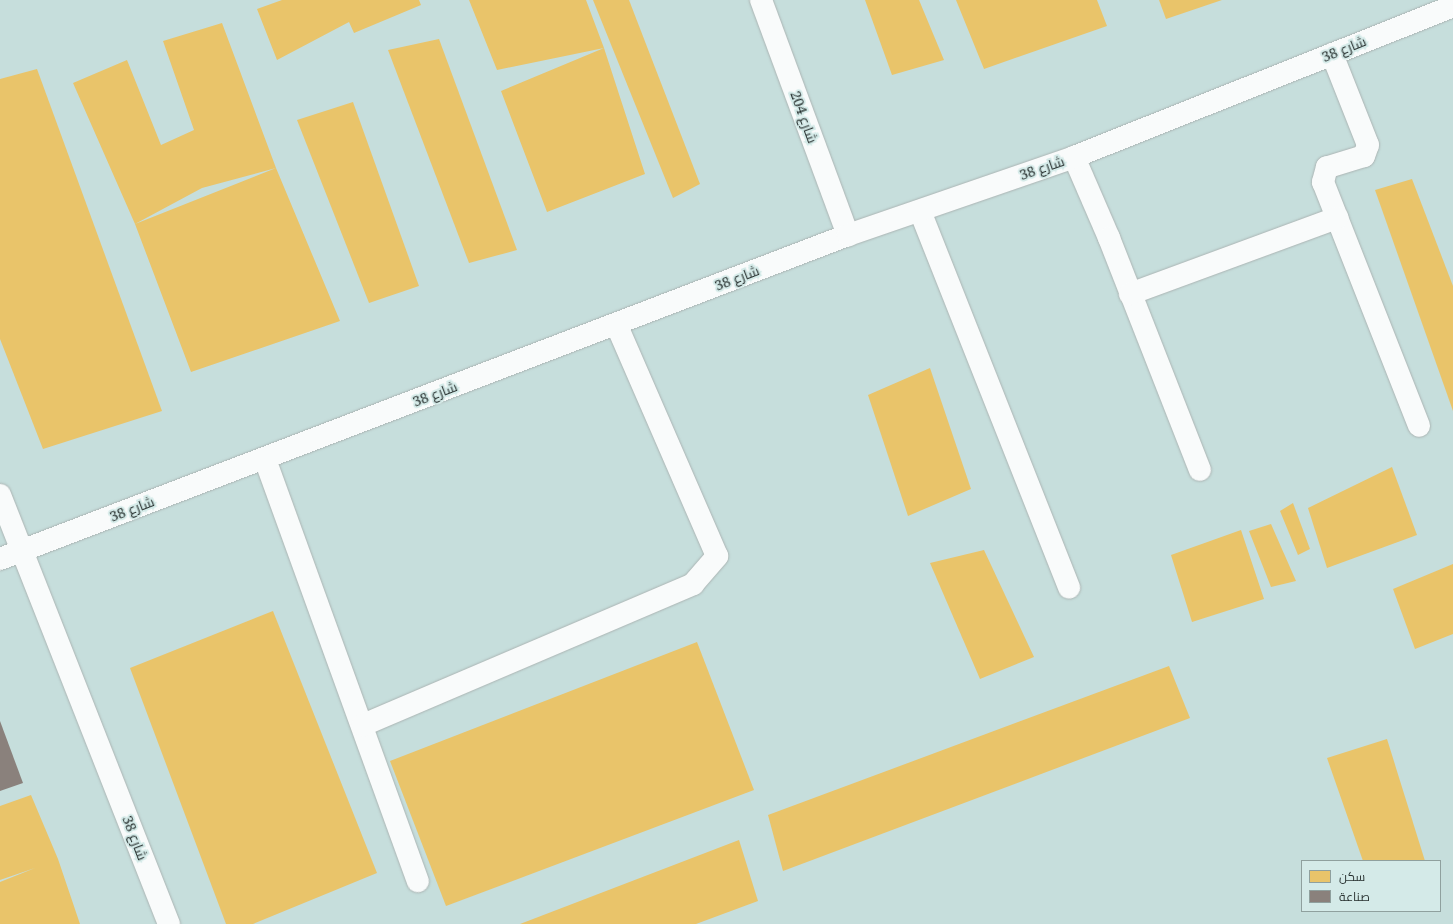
<!DOCTYPE html>
<meta charset="utf-8">
<style>
body{margin:0}
#map{position:relative;width:1453px;height:924px;overflow:hidden;background:#d9e5e4;font-family:"Noto Serif",Cairo,serif}
div>[style]{position:absolute}
.built>*{inset:0;background:#c6dedc}
.homes>*{inset:0;background:#e9c46a}
.industry>*{inset:0;background:#8a817c}
.roads{filter:drop-shadow(0 0 1px #abb4b3) drop-shadow(0 0 1px #abb4b3)}
.minor>*{height:22px;margin:-11px;padding:0 11px;transform-origin:11px;border-radius:11px;background:#f9fbfb}
span{translate:-50% -50%;white-space:nowrap;text-align:center;line-height:1.15;-webkit-text-stroke:4px #d4eae8;paint-order:stroke}
.street-label{font-size:14px;color:#27302f}
.legend{position:absolute;left:1301px;top:860px;width:140px;height:52px;box-sizing:border-box;background:#d4eae8;border:1px solid #8fa09e;margin:0;padding:5px 7px;list-style:none;font-size:12px;color:#27302f}
.legend li{display:flex;align-items:center;gap:8px;height:20px}
.legend b{width:20px;border:1px solid #8fa09e}
</style>
<div id="map">
<div class="built">
<div style="clip-path:polygon(evenodd,0 0,1453px 0,1453px 924px,0 924px,0 0,1302px 861px,1440px 861px,1440px 911px,1302px 911px,1302px 861px)"></div>
</div>
<div class="homes">
<div style="clip-path:polygon(282px 0,419px 0,421px 5px,354px 33px,349px 22px,277px 60px,257px 9px)"></div>
<div style="clip-path:polygon(469px 0,586px 0,604px 48px,645px 174px,547px 212px,501px 91px,604px 48px,497px 70px)"></div>
<div style="clip-path:polygon(593px 0,629px 0,700px 184px,673px 198px)"></div>
<div style="clip-path:polygon(865px 0,919px 0,944px 60px,892px 75px)"></div>
<div style="clip-path:polygon(956px 0,1097px 0,1107px 26px,984px 69px)"></div>
<div style="clip-path:polygon(1159px 0,1222px 0,1166px 19px)"></div>
<div style="clip-path:polygon(222px 23px,276px 168px,340px 321px,191px 372px,135px 224px,276px 168px,202px 188px,135px 224px,73px 83px,127px 60px,161px 145px,194px 130px,163px 41px)"></div>
<div style="clip-path:polygon(439px 39px,517px 250px,469px 263px,388px 50px)"></div>
<div style="clip-path:polygon(37px 69px,162px 411px,43px 449px,0 339px,0 79px)"></div>
<div style="clip-path:polygon(353px 102px,419px 286px,369px 303px,297px 120px)"></div>
<div style="clip-path:polygon(1412px 179px,1453px 286px,1453px 411px,1375px 190px)"></div>
<div style="clip-path:polygon(930px 368px,971px 489px,908px 516px,868px 395px)"></div>
<div style="clip-path:polygon(1392px 467px,1417px 535px,1327px 568px,1308px 508px)"></div>
<div style="clip-path:polygon(1293px 503px,1310px 549px,1298px 555px,1280px 511px)"></div>
<div style="clip-path:polygon(1271px 524px,1296px 581px,1271px 587px,1249px 531px)"></div>
<div style="clip-path:polygon(1241px 530px,1264px 599px,1192px 622px,1171px 555px)"></div>
<div style="clip-path:polygon(984px 550px,1034px 657px,980px 679px,930px 563px)"></div>
<div style="clip-path:polygon(1453px 564px,1453px 634px,1415px 649px,1393px 589px)"></div>
<div style="clip-path:polygon(273px 611px,377px 873px,253px 924px,226px 924px,130px 668px)"></div>
<div style="clip-path:polygon(697px 642px,754px 790px,446px 906px,390px 761px)"></div>
<div style="clip-path:polygon(1169px 666px,1190px 718px,783px 871px,768px 815px)"></div>
<div style="clip-path:polygon(1387px 739px,1425px 861px,1363px 861px,1327px 758px)"></div>
<div style="clip-path:polygon(31px 795px,58px 859px,80px 924px,0 924px,0 882px,35px 868px,0 880px,0 806px)"></div>
<div style="clip-path:polygon(739px 840px,758px 901px,696px 924px,520px 924px)"></div>
</div>
<div class="industry">
<div style="clip-path:polygon(0 721px,23px 783px,0 791px)"></div>
</div>
<div class="roads">
<div class="minor">
<div style="left:761px;top:0;width:251px;rotate:69.7deg"></div>
<div style="left:1332px;top:54px;width:98px;rotate:68.4deg"></div>
<div style="left:1368px;top:145px;width:12px;rotate:110deg"></div>
<div style="left:1364px;top:156px;width:39px;rotate:163deg"></div>
<div style="left:1327px;top:167px;width:16px;rotate:105deg"></div>
<div style="left:1323px;top:182px;width:262px;rotate:68.5deg"></div>
<div style="left:1074px;top:157px;width:88px;rotate:66.6deg"></div>
<div style="left:1109px;top:238px;width:249px;rotate:68.6deg"></div>
<div style="left:920px;top:211px;width:405px;rotate:68.4deg"></div>
<div style="left:1130px;top:294px;width:221px;rotate:-20.2deg"></div>
<div style="left:265px;top:459px;width:449px;rotate:70.1deg"></div>
<div style="left:0;top:495px;width:461px;rotate:68.5deg"></div>
<div style="left:0;top:559px;width:908px;rotate:-20.91deg"></div>
<div style="left:848px;top:235px;width:239px;rotate:-19deg"></div>
<div style="left:1074px;top:157px;width:408px;rotate:-21.7deg"></div>
<div style="left:363px;top:725px;width:359px;rotate:-23.1deg"></div>
<div style="left:693px;top:584px;width:37px;rotate:-49deg"></div>
<div style="left:717px;top:556px;width:253px;rotate:-113.5deg"></div>
</div>
</div>
<div class="street-label">
<span style="left:1344px;top:49px;rotate:-22deg">شارع 38</span>
<span style="left:804px;top:117px;rotate:70deg">شارع 204</span>
<span style="left:1042px;top:168px;rotate:-19deg">شارع 38</span>
<span style="left:737px;top:278px;rotate:-21deg">شارع 38</span>
<span style="left:435px;top:394px;rotate:-21deg">شارع 38</span>
<span style="left:132px;top:509px;rotate:-21deg">شارع 38</span>
<span style="left:135px;top:838px;rotate:69deg">شارع 38</span>
</div>
<ul class="legend">
<li><b style="height:11px;background:#e9c46a"></b>سكن</li>
<li><b style="height:11px;background:#8a817c"></b>صناعة</li>
</ul>
</div>
